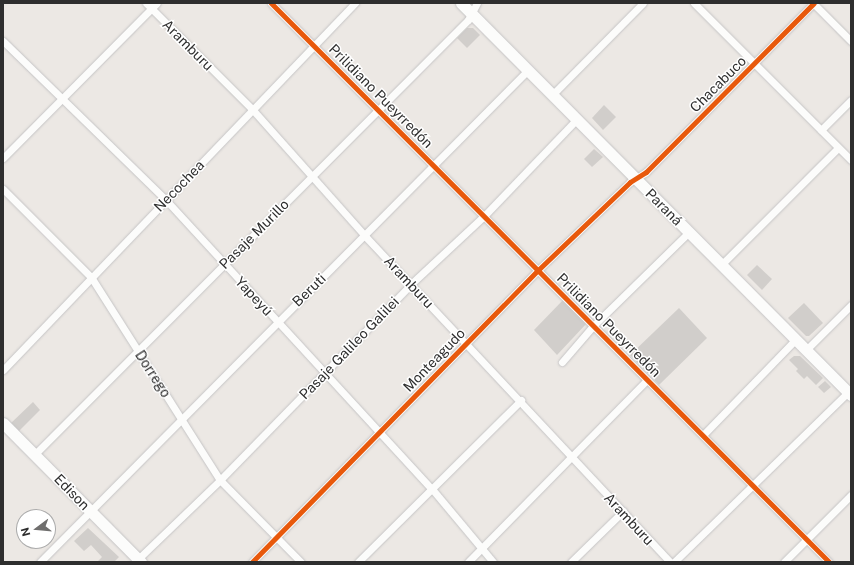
<!DOCTYPE html>
<meta charset="utf-8">
<style>
body{margin:0}
#map{position:relative;width:854px;height:565px;overflow:hidden;background:#ece8e4;font-family:"Public Sans",sans-serif}
div>[style]{position:absolute}
.building>*{inset:0;background:#d1cecb}
.roads{filter:drop-shadow(0 0 1px #c5c4c5) drop-shadow(0 0 1px #c5c4c5)}
.street>*{height:7px;margin:-3.5px;padding:0 3.5px;transform-origin:3.5px;border-radius:3.5px;background:#fcfcfb}
.secondary>*{height:11px;margin:-5.5px;padding:0 5.5px;transform-origin:5.5px;border-radius:5.5px;background:#fcfcfb}
.cycleway>*{height:5px;margin:-2.5px;padding:0 2.5px;transform-origin:2.5px;border-radius:2.5px;background:#e8590c}
span{translate:-50% -50%;white-space:nowrap;text-align:center;line-height:1.15;-webkit-text-stroke:3px #fff;paint-order:stroke}
.street-label{font-size:14px;color:#2e2e2e}
.frame{position:absolute;inset:0;border:4px solid #2e2e2e;pointer-events:none}
.north{position:absolute;left:16px;top:509px;width:40px;height:40px;box-sizing:border-box;background:#fff;border:1px solid #ababab;border-radius:50%;rotate:254deg;font-size:11px;font-weight:700;line-height:16px;text-align:center;color:#2e2e2e}
.north::after{content:'';display:block;margin:auto;width:14px;height:18px;background:#706f6e;clip-path:polygon(50% 0,100% 100%,50% 72%,0 100%)}
</style>
<div id="map">
<div class="building">
<div style="clip-path:polygon(467px 28px,473px 28px,480px 35px,467px 48px,457px 38px)"></div>
<div style="clip-path:polygon(604px 105px,616px 117px,603px 130px,592px 118px)"></div>
<div style="clip-path:polygon(594px 149px,603px 157px,592px 167px,584px 159px)"></div>
<div style="clip-path:polygon(757px 265px,772px 279px,762px 290px,747px 275px)"></div>
<div style="clip-path:polygon(564px 299px,587px 323px,557px 355px,534px 330px)"></div>
<div style="clip-path:polygon(804px 303px,823px 323px,809px 336px,806px 336px,788px 318px)"></div>
<div style="clip-path:polygon(679px 308px,707px 338px,659px 385px,630px 355px)"></div>
<div style="clip-path:polygon(794px 356px,800px 356px,823px 378px,816px 385px,807px 376px,804px 379px,796px 371px,798px 369px,789px 360px)"></div>
<div style="clip-path:polygon(825px 381px,831px 387px,824px 393px,818px 387px)"></div>
<div style="clip-path:polygon(33px 402px,40px 410px,19px 431px,11px 423px)"></div>
<div style="clip-path:polygon(88px 528px,119px 557px,114px 562px,97px 562px,102px 557px,91px 545px,84px 551px,74px 541px)"></div>
</div>
<div class="roads">
<div class="street">
<div style="left:146px;top:3px;width:150px;rotate:45deg"></div>
<div style="left:252px;top:109px;width:170px;rotate:48.3deg"></div>
<div style="left:365px;top:236px;width:446px;rotate:46.9deg"></div>
<div style="left:271px;top:3px;width:790px;rotate:45.05deg"></div>
<div style="left:694px;top:3px;width:222px;rotate:45deg"></div>
<div style="left:813px;top:3px;width:54px;rotate:45deg"></div>
<div style="left:3px;top:41px;width:228px;rotate:44.3deg"></div>
<div style="left:166px;top:200px;width:393px;rotate:47.4deg"></div>
<div style="left:432px;top:489px;width:95px;rotate:50.1deg"></div>
<div style="left:552px;top:95px;width:129px;rotate:-45.3deg"></div>
<div style="left:821px;top:130px;width:42px;rotate:-45deg"></div>
<div style="left:3px;top:158px;width:218px;rotate:-45.2deg"></div>
<div style="left:3px;top:189px;width:124px;rotate:45deg"></div>
<div style="left:91px;top:277px;width:241px;rotate:57.6deg"></div>
<div style="left:220px;top:480px;width:115px;rotate:45.4deg"></div>
<div style="left:721px;top:265px;width:165px;rotate:-45deg"></div>
<div style="left:806px;top:350px;width:64px;rotate:-45deg"></div>
<div style="left:562px;top:362px;width:48px;rotate:-49.3deg"></div>
<div style="left:593px;top:326px;width:134px;rotate:-44.4deg"></div>
<div style="left:3px;top:370px;width:509px;rotate:-46.2deg"></div>
<div style="left:703px;top:435px;width:134px;rotate:-45.9deg"></div>
<div style="left:35px;top:454px;width:613px;rotate:-45.07deg"></div>
<div style="left:468px;top:20px;width:19px;rotate:-62deg"></div>
<div style="left:138px;top:559px;width:114px;rotate:-43.9deg"></div>
<div style="left:220px;top:480px;width:274px;rotate:-45.7deg"></div>
<div style="left:411px;top:284px;width:100px;rotate:-43deg"></div>
<div style="left:484px;top:216px;width:134px;rotate:-46.2deg"></div>
<div style="left:40px;top:562px;width:693px;rotate:-45.23deg"></div>
<div style="left:252px;top:562px;width:409px;rotate:-45.6deg"></div>
<div style="left:538px;top:270px;width:127px;rotate:-43.7deg"></div>
<div style="left:630px;top:182px;width:19px;rotate:-32deg"></div>
<div style="left:646px;top:172px;width:238px;rotate:-45.2deg"></div>
<div style="left:358px;top:562px;width:230px;rotate:-44.8deg"></div>
<div style="left:468px;top:562px;width:255px;rotate:-45.5deg"></div>
<div style="left:571px;top:562px;width:73px;rotate:-44.4deg"></div>
<div style="left:674px;top:562px;width:243px;rotate:-44.3deg"></div>
<div style="left:784px;top:562px;width:95px;rotate:-45deg"></div>
</div>
<div class="secondary">
<div style="left:461px;top:3px;width:553px;rotate:45.15deg"></div>
<div style="left:3px;top:423px;width:196px;rotate:45.2deg"></div>
</div>
</div>
<div class="cycleway">
<div style="left:271px;top:3px;width:790px;rotate:45.05deg"></div>
<div style="left:252px;top:562px;width:409px;rotate:-45.6deg"></div>
<div style="left:538px;top:270px;width:127px;rotate:-43.7deg"></div>
<div style="left:630px;top:182px;width:19px;rotate:-32deg"></div>
<div style="left:646px;top:172px;width:238px;rotate:-45.2deg"></div>
</div>
<div class="street-label">
<span style="left:188px;top:45px;rotate:45deg">Aramburu</span>
<span style="left:718px;top:84px;rotate:-45deg">Chacabuco</span>
<span style="left:381px;top:96px;rotate:45deg">Prilidiano Pueyrredón</span>
<span style="left:179px;top:186px;rotate:-46deg">Necochea</span>
<span style="left:664px;top:207px;rotate:45deg">Paraná</span>
<span style="left:254px;top:234px;rotate:-45deg">Pasaje Murillo</span>
<span style="left:409px;top:282px;rotate:47deg">Aramburu</span>
<span style="left:309px;top:290px;rotate:-44deg">Beruti</span>
<span style="left:254px;top:296px;rotate:47deg">Yapeyú</span>
<span style="left:609px;top:325px;rotate:45deg">Prilidiano Pueyrredón</span>
<span style="left:349px;top:348px;rotate:-46deg">Pasaje Galileo Galilei</span>
<span style="left:434px;top:360px;rotate:-46deg">Monteagudo</span>
<span style="left:153px;top:374px;rotate:57deg">Dorrego</span>
<span style="left:72px;top:492px;rotate:46deg">Edison</span>
<span style="left:629px;top:519px;rotate:47deg">Aramburu</span>
</div>
<div class="frame"></div>
<div class="north">N</div>
</div>
